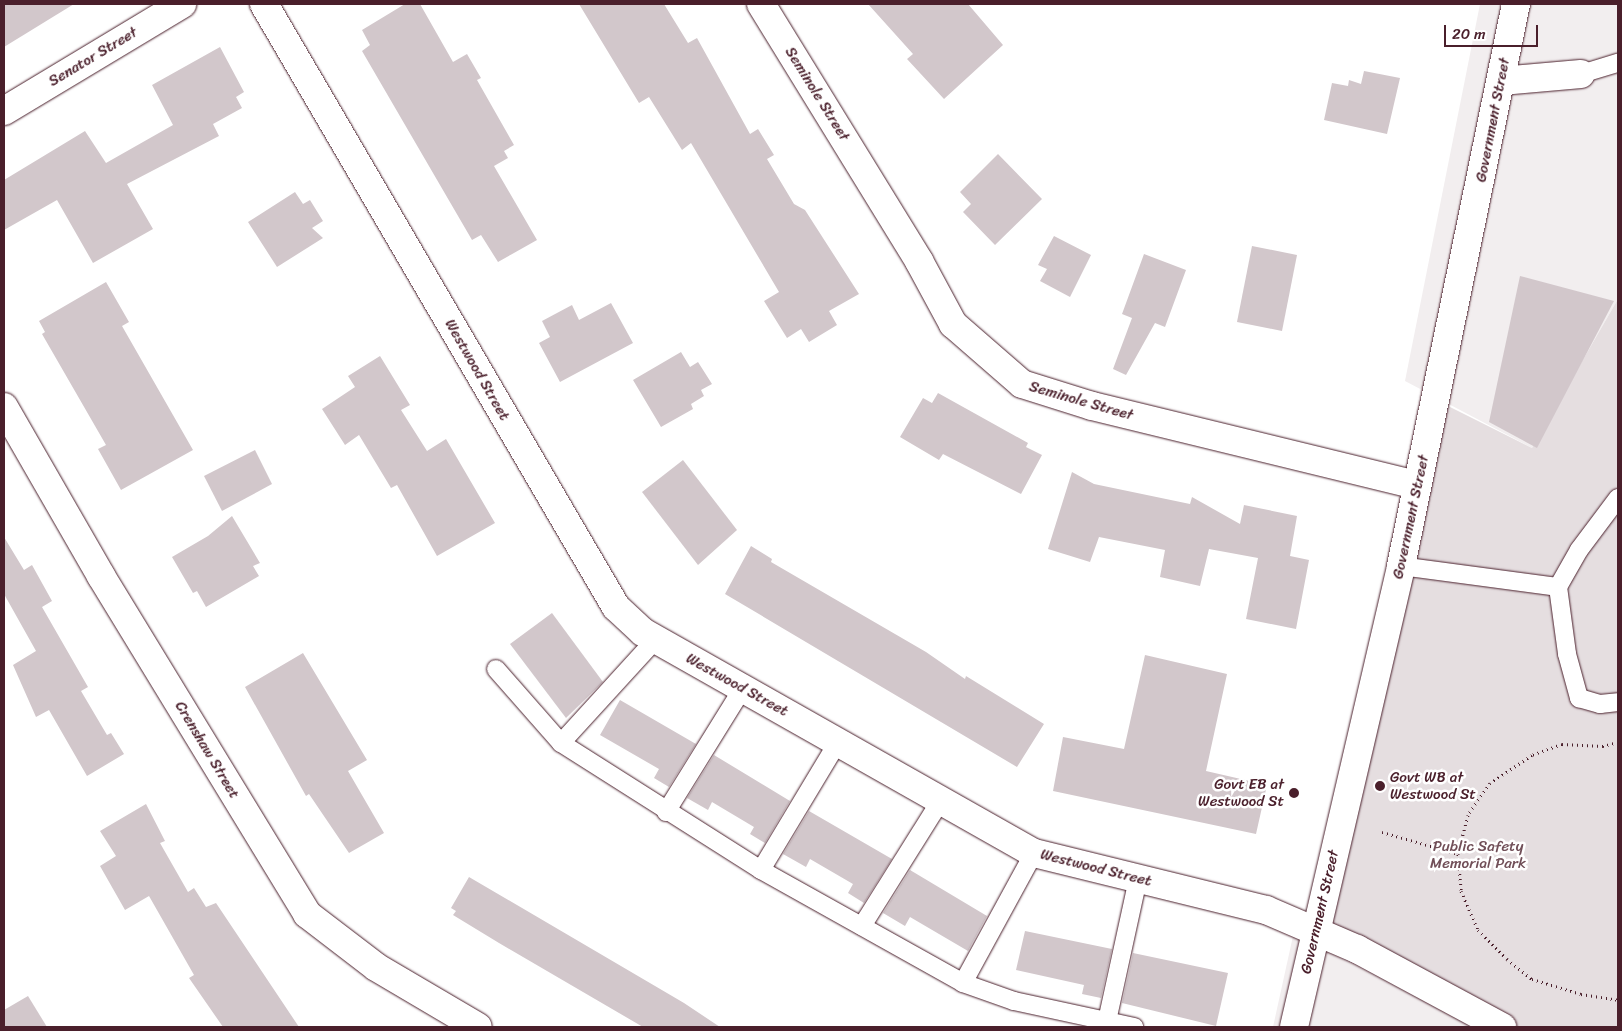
<!DOCTYPE html>
<style>
body{margin:0}
#map{position:relative;width:1622px;height:1031px;overflow:hidden;background:#fff;font-family:Sriracha,sans-serif}
div>[style]{position:absolute}
.built>*{inset:0;background:#f2eeef}
.green>*{inset:0;background:#e5dee0}
.building>*{inset:0;background:#d2c7cb}
.path>*{height:3px;margin-top:-1.5px;transform-origin:0;background:repeating-linear-gradient(90deg,#4a1f2b 0 1px,transparent 0 5px)}
.roads{filter:drop-shadow(0 0 1px #4a1f2b) drop-shadow(0 0 1px #4a1f2b)}
.lane>*{height:18px;margin:-9px;padding:0 9px;transform-origin:9px;border-radius:9px;background:#fff}
.street>*{height:28px;margin:-14px;padding:0 14px;transform-origin:14px;border-radius:14px;background:#fff}
.primary>*{height:28px;margin:-14px;padding:0 14px;transform-origin:14px;border-radius:14px;background:#fff}
.dots>*{width:14px;height:14px;translate:-50% -50%;box-sizing:border-box;border:2px solid #fff;border-radius:50%}
span{translate:-50% -50%;white-space:nowrap;text-align:center;line-height:1.15;-webkit-text-stroke:5px #fff;paint-order:stroke}
.street-label{font-size:15px;color:#4a1f2b}
.poi-label{font-size:15px;color:#4a1f2b}
.left{translate:0 -50%;text-align:left}
.right{translate:-100% -50%;text-align:right}
.park-label{font-size:15px;color:#714f58}
.frame{position:absolute;inset:0;border:5px solid #4a1f2b;pointer-events:none}
.scale{position:absolute;left:1444px;top:25px;width:94px;height:22px;box-sizing:border-box;border:2px solid #4a1f2b;border-top:0;padding-left:6px;font-size:15px;line-height:18px;white-space:nowrap;color:#4a1f2b;-webkit-text-stroke:4px #fff;paint-order:stroke}
</style>
<div id="map">
<div class="built">
<div style="clip-path:polygon(1480px 4px,1618px 4px,1618px 299px,1532px 448px,1405px 381px)"></div>
<div style="clip-path:polygon(1293px 936px,1351px 963px,1473px 1027px,1273px 1027px)"></div>
</div>
<div class="green">
<div style="clip-path:polygon(1618px 299px,1618px 1027px,1502px 1027px,1316px 931px,1436px 400px,1532px 448px)"></div>
</div>
<div class="building">
<div style="clip-path:polygon(4px 4px,74px 4px,4px 47px)"></div>
<div style="clip-path:polygon(405px 4px,420px 4px,453px 62px,467px 54px,481px 78px,477px 80px,514px 145px,504px 151px,508px 158px,494px 166px,537px 240px,498px 262px,481px 235px,472px 240px,362px 51px,370px 45px,362px 30px)"></div>
<div style="clip-path:polygon(579px 4px,664px 4px,688px 43px,697px 38px,750px 134px,758px 129px,774px 155px,767px 159px,794px 204px,805px 210px,859px 294px,829px 311px,837px 325px,809px 342px,801px 329px,787px 338px,764px 301px,779px 292px,691px 143px,682px 150px,649px 97px,639px 103px)"></div>
<div style="clip-path:polygon(868px 4px,968px 4px,1003px 45px,944px 99px,907px 59px,913px 54px)"></div>
<div style="clip-path:polygon(220px 47px,244px 92px,236px 97px,242px 108px,213px 124px,219px 136px,127px 184px,153px 229px,93px 263px,57px 200px,4px 230px,4px 180px,85px 131px,106px 163px,173px 125px,152px 85px)"></div>
<div style="clip-path:polygon(1364px 71px,1400px 78px,1387px 134px,1324px 120px,1332px 83px,1348px 86px,1349px 80px,1361px 84px)"></div>
<div style="clip-path:polygon(998px 154px,1042px 199px,995px 245px,963px 212px,971px 204px,960px 192px)"></div>
<div style="clip-path:polygon(295px 192px,303px 204px,310px 200px,323px 221px,312px 228px,323px 238px,277px 267px,248px 222px)"></div>
<div style="clip-path:polygon(1054px 236px,1091px 255px,1070px 297px,1040px 281px,1047px 269px,1038px 265px)"></div>
<div style="clip-path:polygon(1252px 246px,1297px 255px,1282px 331px,1237px 322px)"></div>
<div style="clip-path:polygon(1144px 254px,1186px 270px,1165px 327px,1155px 323px,1126px 375px,1113px 369px,1132px 318px,1122px 314px)"></div>
<div style="clip-path:polygon(1520px 276px,1614px 301px,1537px 448px,1489px 422px)"></div>
<div style="clip-path:polygon(106px 282px,129px 322px,122px 326px,193px 450px,121px 490px,98px 449px,106px 445px,42px 334px,45px 332px,39px 321px)"></div>
<div style="clip-path:polygon(611px 303px,633px 343px,560px 382px,539px 343px,550px 337px,542px 321px,572px 305px,579px 320px)"></div>
<div style="clip-path:polygon(681px 352px,690px 367px,698px 362px,712px 384px,701px 390px,704px 396px,691px 404px,693px 409px,661px 427px,633px 380px)"></div>
<div style="clip-path:polygon(380px 356px,410px 405px,401px 410px,427px 451px,446px 439px,495px 523px,437px 556px,397px 485px,391px 488px,359px 435px,345px 445px,322px 409px,355px 387px,348px 376px)"></div>
<div style="clip-path:polygon(938px 393px,1028px 443px,1026px 447px,1042px 455px,1021px 494px,943px 454px,939px 460px,900px 437px,923px 398px,932px 403px)"></div>
<div style="clip-path:polygon(255px 450px,272px 484px,222px 511px,204px 476px)"></div>
<div style="clip-path:polygon(683px 460px,737px 530px,698px 565px,642px 492px)"></div>
<div style="clip-path:polygon(1072px 472px,1094px 484px,1190px 504px,1192px 497px,1240px 524px,1244px 505px,1297px 516px,1290px 556px,1309px 560px,1296px 629px,1246px 619px,1258px 558px,1209px 549px,1200px 586px,1160px 577px,1165px 550px,1099px 537px,1090px 562px,1048px 549px)"></div>
<div style="clip-path:polygon(232px 516px,260px 563px,253px 566px,259px 576px,206px 607px,197px 591px,193px 593px,172px 557px,208px 536px)"></div>
<div style="clip-path:polygon(4px 537px,24px 570px,32px 565px,52px 601px,42px 607px,88px 687px,81px 691px,107px 735px,111px 733px,124px 754px,87px 776px,49px 710px,36px 717px,13px 665px,36px 651px,4px 594px)"></div>
<div style="clip-path:polygon(751px 546px,772px 559px,771px 562px,926px 652px,965px 679px,966px 676px,1044px 724px,1017px 767px,725px 594px)"></div>
<div style="clip-path:polygon(552px 613px,603px 682px,566px 718px,510px 644px)"></div>
<div style="clip-path:polygon(303px 653px,367px 760px,348px 771px,384px 833px,349px 853px,309px 794px,306px 796px,245px 687px)"></div>
<div style="clip-path:polygon(1145px 655px,1227px 674px,1206px 771px,1267px 785px,1256px 834px,1053px 791px,1063px 737px,1124px 749px)"></div>
<div style="clip-path:polygon(620px 700px,696px 744px,669px 787px,654px 778px,659px 769px,600px 735px)"></div>
<div style="clip-path:polygon(714px 755px,790px 801px,765px 843px,750px 834px,754px 827px,712px 802px,708px 810px,687px 798px)"></div>
<div style="clip-path:polygon(146px 804px,165px 841px,160px 843px,188px 892px,194px 888px,206px 907px,216px 903px,299px 1027px,223px 1027px,189px 978px,194px 975px,149px 896px,125px 910px,100px 866px,116px 856px,100px 831px)"></div>
<div style="clip-path:polygon(809px 811px,892px 859px,864px 903px,848px 893px,853px 884px,810px 859px,806px 867px,783px 854px)"></div>
<div style="clip-path:polygon(910px 870px,987px 916px,968px 951px,910px 917px,905px 926px,883px 913px)"></div>
<div style="clip-path:polygon(469px 877px,684px 1003px,720px 1027px,643px 1027px,499px 943px,453px 915px,456px 911px,451px 908px)"></div>
<div style="clip-path:polygon(1025px 931px,1112px 949px,1101px 998px,1082px 994px,1084px 985px,1016px 970px)"></div>
<div style="clip-path:polygon(1133px 953px,1228px 973px,1216px 1026px,1122px 1003px)"></div>
<div style="clip-path:polygon(28px 996px,47px 1027px,4px 1027px,4px 1010px)"></div>
</div>
<div class="path">
<div style="left:1618px;top:742px;width:16px;rotate:165deg"></div>
<div style="left:1603px;top:746px;width:41px;rotate:-177.2deg"></div>
<div style="left:1562px;top:744px;width:32px;rotate:160deg"></div>
<div style="left:1532px;top:755px;width:50px;rotate:146.3deg"></div>
<div style="left:1490px;top:783px;width:39px;rotate:125deg"></div>
<div style="left:1468px;top:815px;width:40px;rotate:104.4deg"></div>
<div style="left:1458px;top:854px;width:37px;rotate:85deg"></div>
<div style="left:1461px;top:891px;width:43px;rotate:66.4deg"></div>
<div style="left:1478px;top:930px;width:41px;rotate:45deg"></div>
<div style="left:1507px;top:959px;width:32px;rotate:39deg"></div>
<div style="left:1532px;top:979px;width:51px;rotate:17deg"></div>
<div style="left:1581px;top:994px;width:37px;rotate:9deg"></div>
<div style="left:1382px;top:832px;width:79px;rotate:16.1deg"></div>
</div>
<div class="roads">
<div class="lane">
<div style="left:1581px;top:74px;width:39px;rotate:-17deg"></div>
<div style="left:1618px;top:498px;width:65px;rotate:126.9deg"></div>
<div style="left:1579px;top:550px;width:43px;rotate:119.6deg"></div>
<div style="left:1558px;top:587px;width:68px;rotate:82.3deg"></div>
<div style="left:1567px;top:654px;width:46px;rotate:74.7deg"></div>
<div style="left:1579px;top:698px;width:22px;rotate:16deg"></div>
<div style="left:1600px;top:704px;width:18px;rotate:-6deg"></div>
<div style="left:1401px;top:566px;width:158px;rotate:7.6deg"></div>
<div style="left:496px;top:669px;width:98px;rotate:48.7deg"></div>
<div style="left:561px;top:743px;width:237px;rotate:32.4deg"></div>
<div style="left:761px;top:870px;width:231px;rotate:29.2deg"></div>
<div style="left:963px;top:983px;width:54px;rotate:19.4deg"></div>
<div style="left:1014px;top:1001px;width:123px;rotate:12.2deg"></div>
<div style="left:561px;top:743px;width:141px;rotate:-47.6deg"></div>
<div style="left:666px;top:812px;width:146px;rotate:-58.2deg"></div>
<div style="left:761px;top:870px;width:149px;rotate:-59deg"></div>
<div style="left:862px;top:926px;width:149px;rotate:-57.9deg"></div>
<div style="left:963px;top:983px;width:148px;rotate:-61.4deg"></div>
<div style="left:1107px;top:1021px;width:145px;rotate:-77.7deg"></div>
</div>
<div class="street">
<div style="left:264px;top:4px;width:698px;rotate:59.73deg"></div>
<div style="left:616px;top:607px;width:37px;rotate:43deg"></div>
<div style="left:643px;top:632px;width:449px;rotate:29.5deg"></div>
<div style="left:1034px;top:853px;width:239px;rotate:13.8deg"></div>
<div style="left:1266px;top:910px;width:99px;rotate:23.2deg"></div>
<div style="left:1357px;top:949px;width:165px;rotate:28.3deg"></div>
<div style="left:761px;top:4px;width:302px;rotate:58.4deg"></div>
<div style="left:919px;top:261px;width:72px;rotate:61.6deg"></div>
<div style="left:953px;top:324px;width:91px;rotate:41deg"></div>
<div style="left:1022px;top:384px;width:73px;rotate:17.4deg"></div>
<div style="left:1092px;top:406px;width:334px;rotate:13.7deg"></div>
<div style="left:1501px;top:81px;width:80px;rotate:-5deg"></div>
<div style="left:4px;top:111px;width:208px;rotate:-31deg"></div>
<div style="left:4px;top:407px;width:195px;rotate:60.1deg"></div>
<div style="left:101px;top:576px;width:396px;rotate:58.6deg"></div>
<div style="left:307px;top:914px;width:87px;rotate:37.5deg"></div>
<div style="left:376px;top:967px;width:118px;rotate:30.5deg"></div>
</div>
<div class="primary">
<div style="left:1294px;top:1027px;width:473px;rotate:-76.9deg"></div>
<div style="left:1401px;top:566px;width:574px;rotate:-78.44deg"></div>
</div>
</div>
<div class="dots">
<div style="left:1380px;top:786px;background:#4a1f2b"></div>
<div style="left:1294px;top:793px;background:#4a1f2b"></div>
</div>
<div class="street-label">
<span style="left:93px;top:57px;rotate:-31deg">Senator Street</span>
<span style="left:817px;top:94px;rotate:58deg">Seminole Street</span>
<span style="left:1493px;top:120px;rotate:-79deg">Government Street</span>
<span style="left:477px;top:370px;rotate:60deg">Westwood Street</span>
<span style="left:1081px;top:401px;rotate:16deg">Seminole Street</span>
<span style="left:1411px;top:517px;rotate:-78deg">Government Street</span>
<span style="left:737px;top:685px;rotate:29deg">Westwood Street</span>
<span style="left:207px;top:750px;rotate:59deg">Crenshaw Street</span>
<span style="left:1096px;top:868px;rotate:14deg">Westwood Street</span>
<span style="left:1320px;top:912px;rotate:-77deg">Government Street</span>
</div>
<div class="poi-label">
<span class="left" style="left:1390px;top:786px">Govt WB at<br>Westwood St</span>
<span class="right" style="left:1284px;top:793px">Govt EB at<br>Westwood St</span>
</div>
<div class="park-label">
<span style="left:1478px;top:855px">Public Safety<br>Memorial Park</span>
</div>
<div class="frame"></div>
<div class="scale">20 m</div>
</div>
